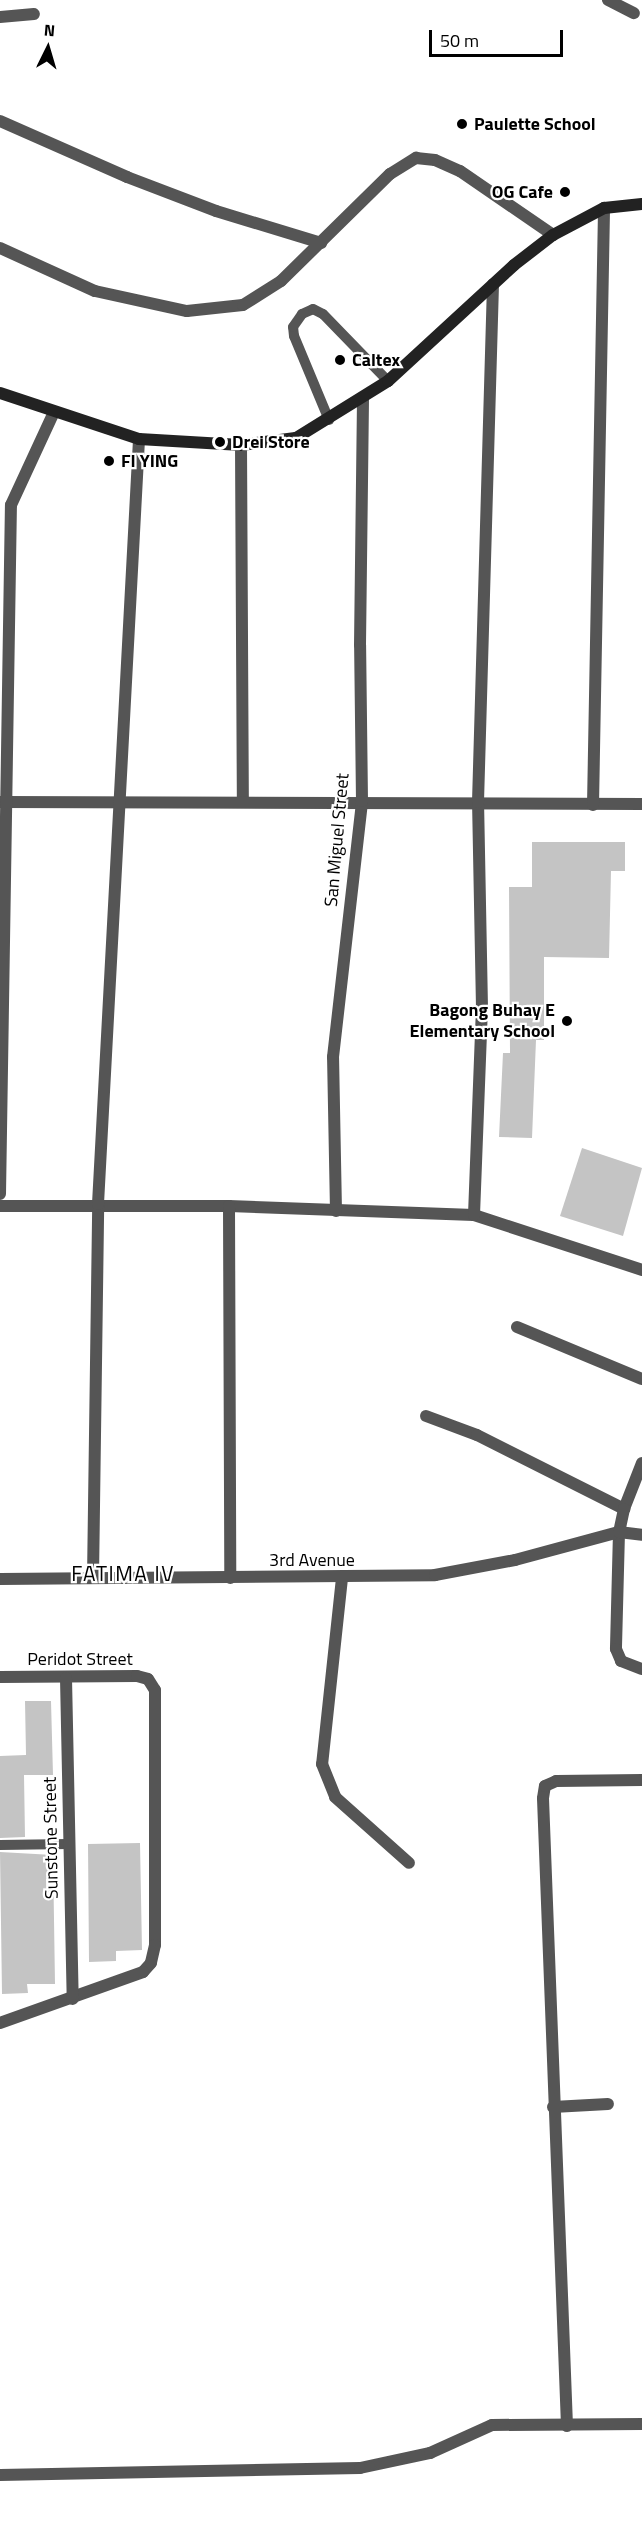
<!DOCTYPE html>
<style>
body{margin:0}
#map{position:relative;width:642px;height:2530px;overflow:hidden;background:#fff;font-family:"Titillium Web",sans-serif}
div>[style]{position:absolute}
.building>*{inset:0;background:#c4c4c4}
.lane>*{height:10px;margin:-5px;padding:0 5px;transform-origin:5px;border-radius:5px;background:#555}
.street>*{height:12px;margin:-6px;padding:0 6px;transform-origin:6px;border-radius:6px;background:#555}
.secondary>*{height:12px;margin:-6px;padding:0 6px;transform-origin:6px;border-radius:6px;background:#222}
.dots>*{width:16px;height:16px;translate:-50% -50%;box-sizing:border-box;border:3px solid #fff;border-radius:50%}
span{translate:-50% -50%;white-space:nowrap;text-align:center;line-height:1.15;-webkit-text-stroke:4.5px #fff;paint-order:stroke}
.poi-label{font-size:18px;color:#000;font-weight:700}
.left{translate:0 -50%;text-align:left}
.right{translate:-100% -50%;text-align:right}
.street-label{font-size:18px;color:#000}
.quarter-label{font-size:21px;color:#000;letter-spacing:1.5px}
.north{position:absolute;left:18px;top:18px;width:60px;height:60px;-webkit-text-stroke:4px #fff;paint-order:stroke;rotate:5deg;font-size:16px;font-weight:700;line-height:24px;text-align:center;color:#000}
.north::after{content:'';display:block;margin:auto;width:21px;height:27px;background:#000;clip-path:polygon(50% 0,100% 100%,50% 72%,0 100%)}
.scale{position:absolute;left:429px;top:30px;width:134px;height:27px;box-sizing:border-box;border:3px solid #000;border-top:0;padding-left:8px;font-size:18px;line-height:21px;white-space:nowrap;color:#000;-webkit-text-stroke:4px #fff;paint-order:stroke}
</style>
<div id="map">
<div class="building">
<div style="clip-path:polygon(532px 842px,625px 842px,625px 871px,611px 871px,609px 958px,544px 957px,544px 1040px,536px 1040px,532px 1138px,499px 1137px,503px 1053px,510px 1053px,509px 887px,532px 887px)"></div>
<div style="clip-path:polygon(582px 1148px,642px 1168px,623px 1236px,560px 1216px)"></div>
<div style="clip-path:polygon(25px 1701px,51px 1701px,53px 1775px,24px 1775px,25px 1837px,0 1838px,0 1756px,26px 1755px)"></div>
<div style="clip-path:polygon(140px 1843px,142px 1950px,116px 1951px,116px 1961px,89px 1962px,88px 1844px)"></div>
<div style="clip-path:polygon(0 1852px,53px 1855px,55px 1984px,27px 1984px,28px 1993px,2px 1994px)"></div>
</div>
<div class="lane">
<div style="left:329px;top:420px;width:91px;rotate:-112.6deg"></div>
<div style="left:294px;top:336px;width:9px;rotate:-96deg"></div>
<div style="left:293px;top:327px;width:16px;rotate:-55deg"></div>
<div style="left:302px;top:314px;width:12px;rotate:-24deg"></div>
<div style="left:313px;top:309px;width:11px;rotate:27deg"></div>
<div style="left:323px;top:314px;width:93px;rotate:45.9deg"></div>
<div style="left:0;top:1845px;width:69px;rotate:-0.8deg"></div>
</div>
<div class="street">
<div style="left:608px;top:0;width:29px;rotate:27deg"></div>
<div style="left:0;top:17px;width:34px;rotate:-5deg"></div>
<div style="left:0;top:121px;width:139px;rotate:23.8deg"></div>
<div style="left:127px;top:177px;width:95px;rotate:20.9deg"></div>
<div style="left:216px;top:211px;width:110px;rotate:16.9deg"></div>
<div style="left:0;top:248px;width:104px;rotate:24.4deg"></div>
<div style="left:95px;top:291px;width:94px;rotate:12.3deg"></div>
<div style="left:187px;top:311px;width:56px;rotate:-6.1deg"></div>
<div style="left:243px;top:305px;width:45px;rotate:-32.3deg"></div>
<div style="left:281px;top:281px;width:153px;rotate:-44.5deg"></div>
<div style="left:390px;top:174px;width:31px;rotate:-32deg"></div>
<div style="left:416px;top:158px;width:19px;rotate:6deg"></div>
<div style="left:435px;top:160px;width:27px;rotate:24deg"></div>
<div style="left:460px;top:171px;width:113px;rotate:34.5deg"></div>
<div style="left:241px;top:445px;width:357px;rotate:89.7deg"></div>
<div style="left:1px;top:802px;width:641px;rotate:0.18deg"></div>
<div style="left:593px;top:805px;width:597px;rotate:-88.94deg"></div>
<div style="left:0;top:1194px;width:689px;rotate:-89.09deg"></div>
<div style="left:11px;top:505px;width:102px;rotate:-65.2deg"></div>
<div style="left:0;top:1206px;width:229px"></div>
<div style="left:229px;top:1206px;width:245px;rotate:2.1deg"></div>
<div style="left:474px;top:1215px;width:177px;rotate:18.1deg"></div>
<div style="left:229px;top:1206px;width:372px;rotate:89.8deg"></div>
<div style="left:336px;top:1211px;width:154px;rotate:-91.1deg"></div>
<div style="left:333px;top:1057px;width:258px;rotate:-83.5deg"></div>
<div style="left:362px;top:801px;width:156px;rotate:-90.7deg"></div>
<div style="left:360px;top:645px;width:245px;rotate:-89.3deg"></div>
<div style="left:474px;top:1215px;width:207px;rotate:-87.8deg"></div>
<div style="left:482px;top:1008px;width:206px;rotate:-91.1deg"></div>
<div style="left:478px;top:802px;width:518px;rotate:-88.34deg"></div>
<div style="left:517px;top:1327px;width:135px;rotate:22.6deg"></div>
<div style="left:426px;top:1416px;width:54px;rotate:20.4deg"></div>
<div style="left:477px;top:1435px;width:165px;rotate:26.7deg"></div>
<div style="left:642px;top:1463px;width:49px;rotate:111.4deg"></div>
<div style="left:624px;top:1509px;width:24px;rotate:102deg"></div>
<div style="left:619px;top:1532px;width:117px;rotate:91.5deg"></div>
<div style="left:616px;top:1649px;width:13px;rotate:67deg"></div>
<div style="left:621px;top:1661px;width:22px;rotate:21deg"></div>
<div style="left:93px;top:1578px;width:374px;rotate:-89.2deg"></div>
<div style="left:98px;top:1204px;width:766px;rotate:-86.93deg"></div>
<div style="left:342px;top:1578px;width:187px;rotate:96.1deg"></div>
<div style="left:322px;top:1764px;width:35px;rotate:68deg"></div>
<div style="left:335px;top:1797px;width:99px;rotate:41.7deg"></div>
<div style="left:0;top:1579px;width:435px;rotate:-0.5deg"></div>
<div style="left:435px;top:1575px;width:81px;rotate:-10.6deg"></div>
<div style="left:515px;top:1560px;width:108px;rotate:-15.1deg"></div>
<div style="left:619px;top:1532px;width:23px;rotate:7deg"></div>
<div style="left:0;top:1677px;width:137px;rotate:-0.4deg"></div>
<div style="left:137px;top:1676px;width:11px;rotate:15deg"></div>
<div style="left:148px;top:1679px;width:13px;rotate:58deg"></div>
<div style="left:155px;top:1690px;width:255px;rotate:90deg"></div>
<div style="left:155px;top:1945px;width:18px;rotate:103deg"></div>
<div style="left:151px;top:1963px;width:12px;rotate:132deg"></div>
<div style="left:143px;top:1972px;width:152px;rotate:160.4deg"></div>
<div style="left:66px;top:1678px;width:321px;rotate:88.8deg"></div>
<div style="left:553px;top:2107px;width:55px;rotate:-3.1deg"></div>
<div style="left:567px;top:2426px;width:628px;rotate:-92.19deg"></div>
<div style="left:543px;top:1798px;width:12px;rotate:-81deg"></div>
<div style="left:545px;top:1786px;width:12px;rotate:-24deg"></div>
<div style="left:556px;top:1781px;width:86px;rotate:-0.7deg"></div>
<div style="left:0;top:2475px;width:360px;rotate:-1.1deg"></div>
<div style="left:360px;top:2468px;width:72px;rotate:-12.1deg"></div>
<div style="left:430px;top:2453px;width:68px;rotate:-24.3deg"></div>
<div style="left:492px;top:2425px;width:150px;rotate:-0.4deg"></div>
</div>
<div class="secondary">
<div style="left:0;top:393px;width:146px;rotate:18.3deg"></div>
<div style="left:139px;top:439px;width:102px;rotate:3.4deg"></div>
<div style="left:241px;top:445px;width:55px;rotate:-7.3deg"></div>
<div style="left:296px;top:438px;width:108px;rotate:-31.8deg"></div>
<div style="left:388px;top:381px;width:171px;rotate:-42.6deg"></div>
<div style="left:514px;top:265px;width:49px;rotate:-37.6deg"></div>
<div style="left:553px;top:235px;width:58px;rotate:-27.9deg"></div>
<div style="left:604px;top:208px;width:38px;rotate:-6deg"></div>
</div>
<div class="dots">
<div style="left:462px;top:124px;background:#000"></div>
<div style="left:565px;top:192px;background:#000"></div>
<div style="left:340px;top:360px;background:#000"></div>
<div style="left:220px;top:442px;background:#000"></div>
<div style="left:109px;top:461px;background:#000"></div>
<div style="left:567px;top:1021px;background:#000"></div>
</div>
<div class="poi-label">
<span class="left" style="left:474px;top:124px">Paulette School</span>
<span class="right" style="left:553px;top:192px">OG Cafe</span>
<span class="left" style="left:352px;top:360px">Caltex</span>
<span class="left" style="left:232px;top:442px">Drei Store</span>
<span class="left" style="left:121px;top:461px">FI YING</span>
<span class="right" style="left:555px;top:1021px">Bagong Buhay E<br>Elementary School</span>
</div>
<div class="street-label">
<span style="left:337px;top:840px;rotate:-85deg">San Miguel Street</span>
<span style="left:312px;top:1560px">3rd Avenue</span>
<span style="left:80px;top:1659px">Peridot Street</span>
<span style="left:51px;top:1838px;rotate:-91deg">Sunstone Street</span>
</div>
<div class="quarter-label">
<span style="left:123px;top:1573px">FATIMA IV</span>
</div>
<div class="north">N</div>
<div class="scale">50 m</div>
</div>
